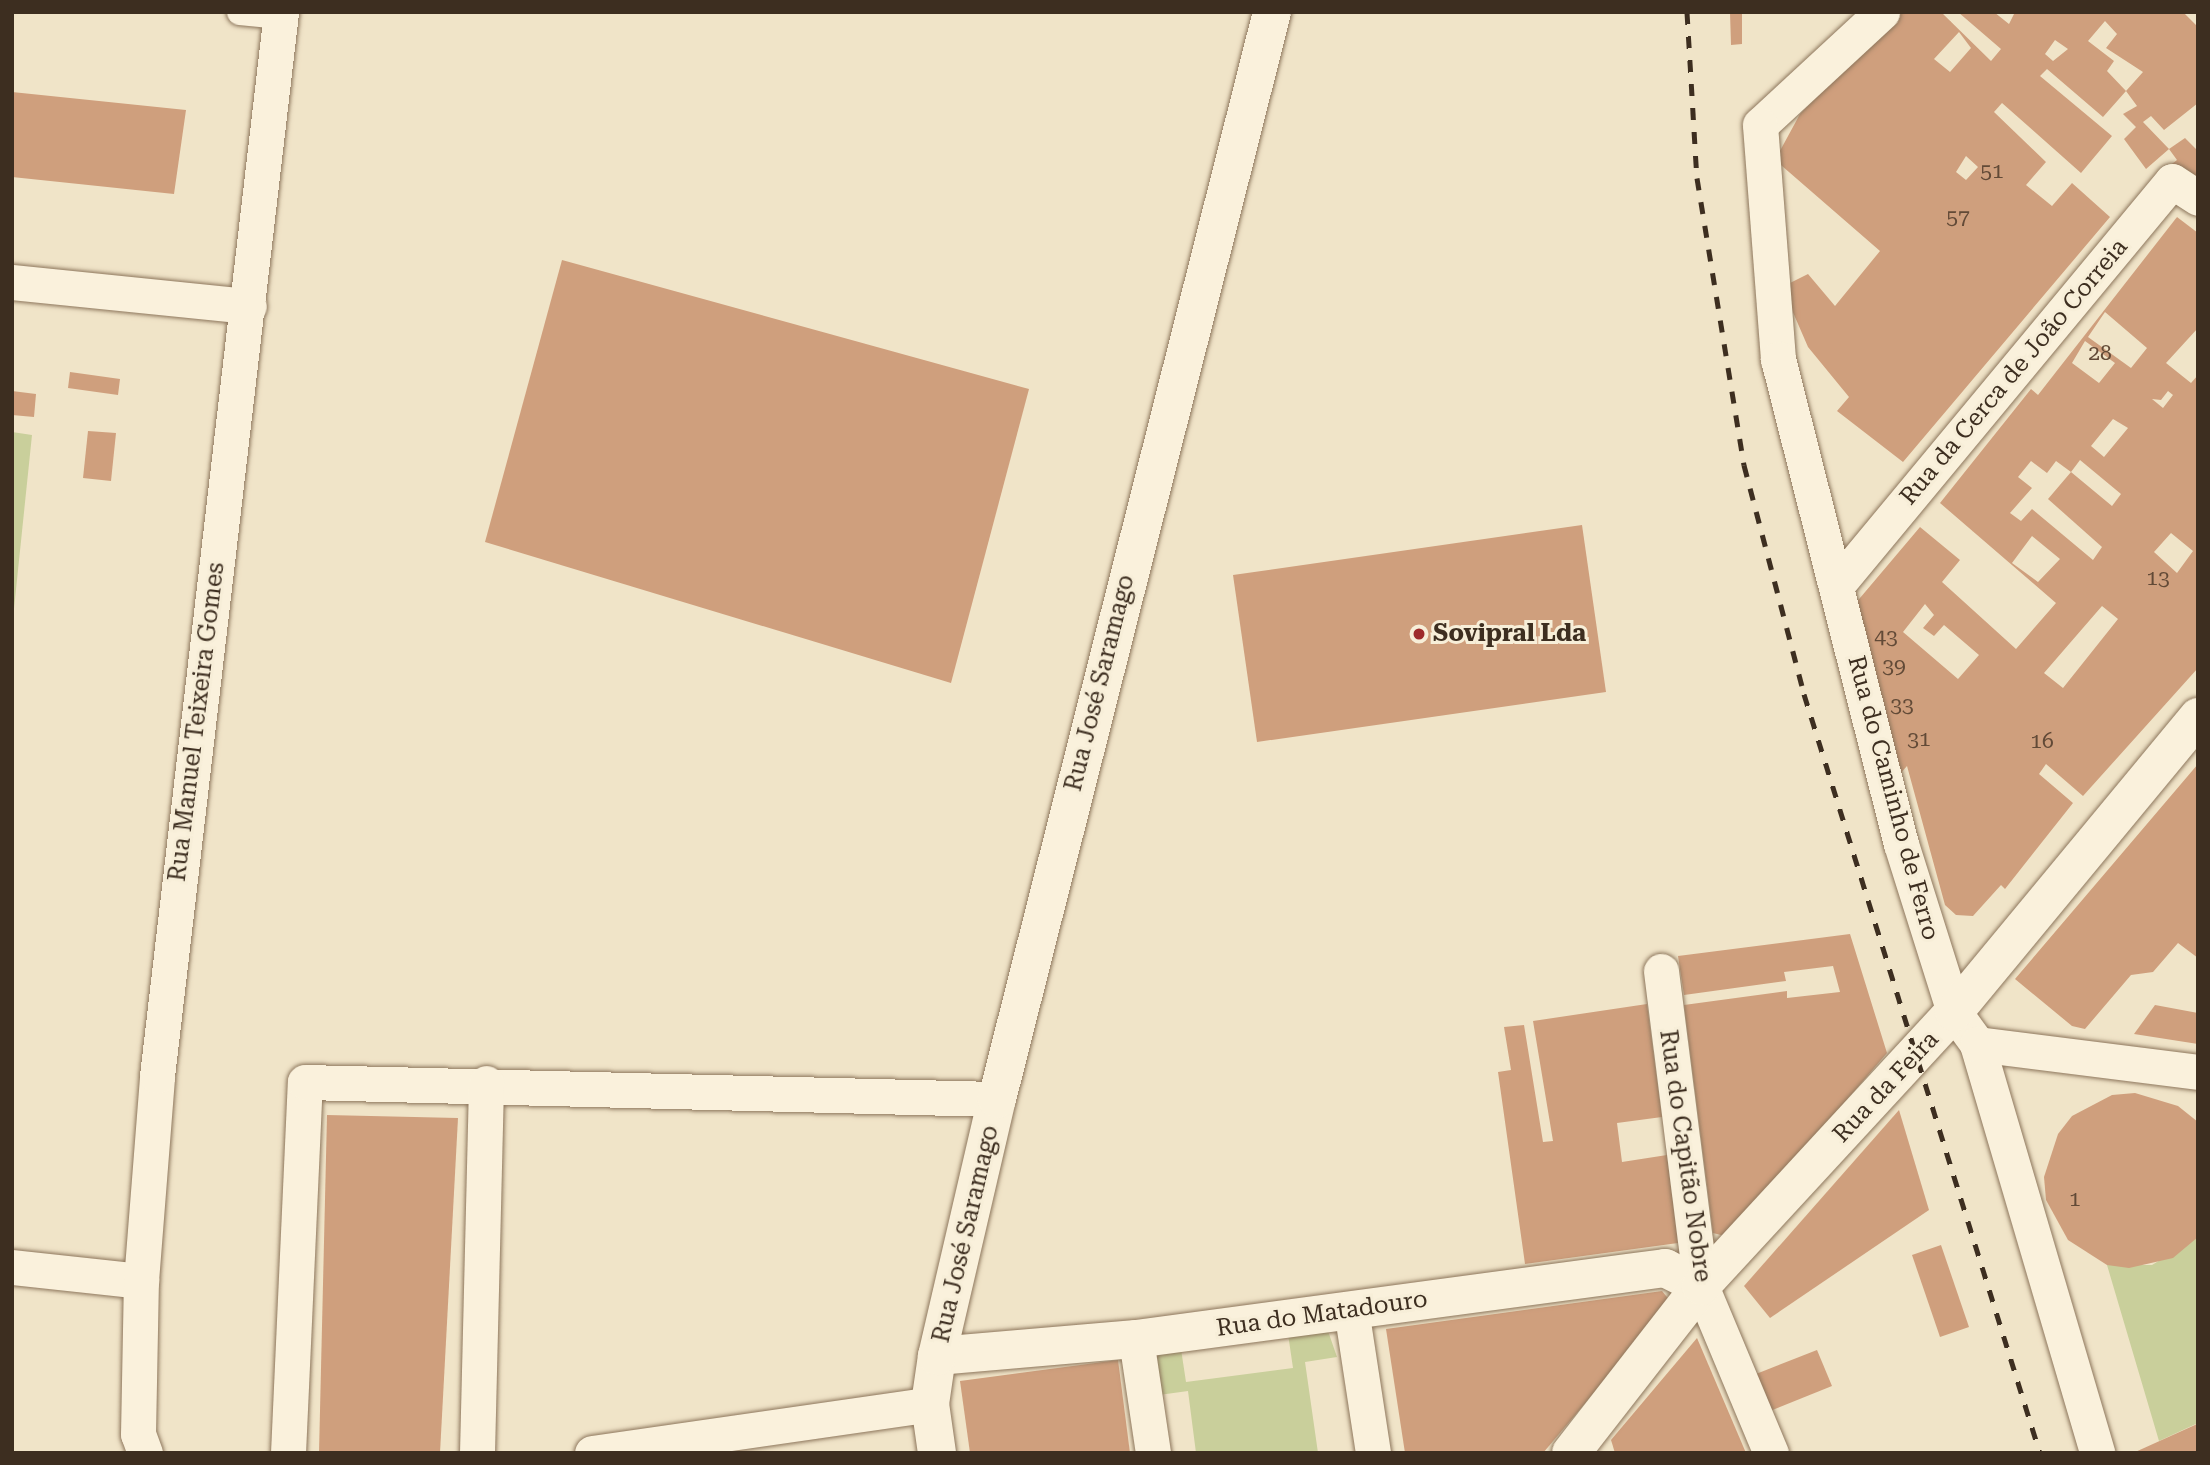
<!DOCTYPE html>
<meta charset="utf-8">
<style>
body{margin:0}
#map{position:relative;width:2210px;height:1465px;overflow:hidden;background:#f0e4c8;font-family:"Roboto Serif",serif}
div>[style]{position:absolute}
.green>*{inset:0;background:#c9cf9b}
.building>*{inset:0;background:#cf9f7d}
.roads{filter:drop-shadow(0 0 2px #8d765c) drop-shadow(0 0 2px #8d765c)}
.pedestrian>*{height:26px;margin:-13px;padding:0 13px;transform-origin:13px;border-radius:13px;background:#faf1dc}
.minor>*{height:35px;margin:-17.5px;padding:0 17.5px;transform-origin:17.5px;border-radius:17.5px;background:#faf1dc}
.tertiary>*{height:38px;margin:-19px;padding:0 19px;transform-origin:19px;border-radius:19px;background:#faf1dc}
.rail>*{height:5px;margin-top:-2.5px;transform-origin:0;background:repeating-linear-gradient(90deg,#3d2e20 0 12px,transparent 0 24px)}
.dots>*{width:19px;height:19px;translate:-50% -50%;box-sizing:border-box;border:4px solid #f7eed8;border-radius:50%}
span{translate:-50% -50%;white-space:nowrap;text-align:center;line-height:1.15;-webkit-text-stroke:6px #f7eed8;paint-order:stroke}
.number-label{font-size:21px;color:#624a37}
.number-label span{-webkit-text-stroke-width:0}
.street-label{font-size:24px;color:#3d2e20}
.poi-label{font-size:24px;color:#3d2e20;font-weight:700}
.left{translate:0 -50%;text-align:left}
.frame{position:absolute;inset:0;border:14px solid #3d2e20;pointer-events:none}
</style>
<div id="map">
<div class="green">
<div style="clip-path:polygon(12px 432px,32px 435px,12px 628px)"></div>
<div style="clip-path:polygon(2198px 1237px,2198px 1423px,2159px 1441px,2107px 1265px,2152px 1265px)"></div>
<div style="clip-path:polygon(1328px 1331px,1337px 1357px,1305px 1362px,1318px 1453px,1196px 1453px,1188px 1391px,1159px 1395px,1157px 1353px,1181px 1349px,1186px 1382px,1293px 1368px,1288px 1334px)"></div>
</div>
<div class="building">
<div style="clip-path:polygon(1730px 12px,1742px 12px,1742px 44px,1731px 45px)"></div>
<div style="clip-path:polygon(evenodd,1900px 12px,1941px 12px,1991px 61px,2001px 49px,1958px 12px,1994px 12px,2009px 24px,2015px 12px,2183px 12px,2198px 27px,2198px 103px,2164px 130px,2151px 116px,2143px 122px,2169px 149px,2146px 169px,2124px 139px,2136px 127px,2123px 114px,2137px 106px,2126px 91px,2143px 72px,2106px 48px,2117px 34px,2105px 21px,2088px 41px,2114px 61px,2107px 71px,2126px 91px,2103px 117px,2047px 69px,2040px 76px,2112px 136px,2081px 173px,2002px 103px,1994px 112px,2046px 162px,2026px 185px,2052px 206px,2072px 183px,2110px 217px,1903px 462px,1837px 411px,1849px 397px,1808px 347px,1782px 287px,1808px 274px,1835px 306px,1880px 251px,1775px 160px,1800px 114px,1900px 12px,1959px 32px,1971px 48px,1950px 72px,1934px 59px,1959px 32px,1900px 12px,2055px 40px,2068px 49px,2053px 61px,2045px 54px,2055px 40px,1900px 12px,1966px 156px,1978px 167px,1966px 180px,1956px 172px,1966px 156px)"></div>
<div style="clip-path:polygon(12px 92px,186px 110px,174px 194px,12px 177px)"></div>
<div style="clip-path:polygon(2185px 138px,2198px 151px,2198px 193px,2155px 177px,2177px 160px,2169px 149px)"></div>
<div style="clip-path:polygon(evenodd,2177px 217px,2198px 233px,2198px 328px,2166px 363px,2191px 383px,2198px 375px,2198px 668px,2083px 796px,2046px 764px,2039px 774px,2073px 803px,2005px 889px,2001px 885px,1973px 916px,1956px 915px,1945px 905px,1907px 766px,1899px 775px,1849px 611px,1920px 527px,1960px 560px,1942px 582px,2016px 649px,2056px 603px,1940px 503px,2031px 389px,2038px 395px,2177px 217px,2105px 312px,2147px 348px,2131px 368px,2088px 337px,2105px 312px,2177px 217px,2085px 341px,2115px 363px,2099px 383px,2072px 363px,2085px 341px,2177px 217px,2168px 391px,2173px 395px,2163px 408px,2152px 399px,2161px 400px,2168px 391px,2177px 217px,2113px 419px,2128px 428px,2104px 457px,2091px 446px,2113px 419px,2177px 217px,2080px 460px,2121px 494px,2112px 506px,2071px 472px,2048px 499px,2102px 547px,2093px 560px,2032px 509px,2021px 521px,2010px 513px,2032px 488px,2018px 477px,2031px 461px,2047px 473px,2056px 461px,2071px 472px,2080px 460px,2177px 217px,2171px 533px,2193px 551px,2177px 573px,2154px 552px,2171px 533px,2177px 217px,2032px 536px,2060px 559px,2038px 582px,2012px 563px,2032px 536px,2177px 217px,1925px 604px,1934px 615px,1923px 628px,1934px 636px,1944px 625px,1979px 655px,1958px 679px,1903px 632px,1925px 604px,2177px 217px,2102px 606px,2118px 619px,2063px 688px,2044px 673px,2102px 606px)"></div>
<div style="clip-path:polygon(562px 260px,1029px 389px,951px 683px,485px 542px)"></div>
<div style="clip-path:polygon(70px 372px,120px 379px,118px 395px,68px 388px)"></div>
<div style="clip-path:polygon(12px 391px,36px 394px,34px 417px,12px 415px)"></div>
<div style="clip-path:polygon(88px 431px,116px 433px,111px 481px,83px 478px)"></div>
<div style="clip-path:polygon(1582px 525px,1606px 692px,1257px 742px,1233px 575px)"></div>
<div style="clip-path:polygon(2198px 764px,2198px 958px,2178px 943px,2153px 972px,2131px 975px,2085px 1029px,2072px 1026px,2015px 979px)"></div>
<div style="clip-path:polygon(1850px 934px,1887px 1053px,1729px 1237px,1713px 1233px,1684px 1005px,1787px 991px,1787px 998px,1840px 992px,1833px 966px,1784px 972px,1786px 981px,1684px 995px,1678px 956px)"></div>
<div style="clip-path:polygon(1647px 1004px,1662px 1117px,1617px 1123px,1622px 1162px,1667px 1155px,1678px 1243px,1525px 1264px,1498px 1072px,1511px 1070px,1504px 1027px,1524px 1025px,1543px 1142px,1553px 1141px,1533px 1021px)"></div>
<div style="clip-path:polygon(2155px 1005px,2198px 1013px,2198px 1044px,2134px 1034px)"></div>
<div style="clip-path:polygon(2135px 1093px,2178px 1106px,2198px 1122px,2198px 1237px,2173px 1258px,2129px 1268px,2107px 1265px,2068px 1240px,2046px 1200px,2044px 1177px,2058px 1134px,2072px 1116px,2112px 1095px)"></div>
<div style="clip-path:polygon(1899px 1110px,1929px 1210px,1770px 1318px,1744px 1286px)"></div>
<div style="clip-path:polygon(327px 1115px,458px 1118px,440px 1453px,319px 1453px)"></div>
<div style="clip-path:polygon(1941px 1245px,1969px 1327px,1940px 1337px,1912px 1255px)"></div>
<div style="clip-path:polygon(1662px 1291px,1671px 1302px,1543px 1453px,1405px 1453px,1386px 1329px)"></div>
<div style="clip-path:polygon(1697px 1338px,1746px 1453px,1615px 1453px,1611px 1440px)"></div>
<div style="clip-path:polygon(1817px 1350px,1832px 1386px,1770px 1411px,1756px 1374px)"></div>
<div style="clip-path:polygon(1118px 1360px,1130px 1453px,970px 1453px,960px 1381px)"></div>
<div style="clip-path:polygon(2198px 1423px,2198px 1453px,2133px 1453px,2195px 1425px)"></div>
</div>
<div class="roads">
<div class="pedestrian">
<div style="left:240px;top:12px;width:41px;rotate:5.6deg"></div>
</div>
<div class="minor">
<div style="left:1882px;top:12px;width:166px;rotate:137.2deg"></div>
<div style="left:1760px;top:125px;width:235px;rotate:85.6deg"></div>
<div style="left:1778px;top:359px;width:500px;rotate:75.77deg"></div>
<div style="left:1901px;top:844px;width:176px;rotate:72.5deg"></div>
<div style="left:1954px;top:1012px;width:39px;rotate:54deg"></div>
<div style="left:1977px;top:1044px;width:426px;rotate:73.6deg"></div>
<div style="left:12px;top:282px;width:238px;rotate:5.8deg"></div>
<div style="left:1836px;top:586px;width:526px;rotate:-50.32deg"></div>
<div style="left:2172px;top:181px;width:31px;rotate:33deg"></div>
<div style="left:1661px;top:971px;width:318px;rotate:82.8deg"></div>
<div style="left:1701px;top:1286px;width:181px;rotate:67.3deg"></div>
<div style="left:1977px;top:1044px;width:223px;rotate:7.2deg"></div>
<div style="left:12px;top:1267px;width:130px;rotate:6.2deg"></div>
<div style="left:1351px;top:1309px;width:146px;rotate:81.3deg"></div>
<div style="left:1136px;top:1339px;width:115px;rotate:81.5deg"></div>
<div style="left:145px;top:1453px;width:20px;rotate:-110deg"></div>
<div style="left:138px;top:1434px;width:153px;rotate:-88.9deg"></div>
<div style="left:141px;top:1281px;width:206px;rotate:-85.5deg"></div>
<div style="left:157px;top:1076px;width:1071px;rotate:-83.35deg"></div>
<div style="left:288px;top:1453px;width:371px;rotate:-87.4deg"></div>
<div style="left:305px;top:1082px;width:692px;rotate:1.41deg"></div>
<div style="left:477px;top:1453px;width:370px;rotate:-88.6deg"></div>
<div style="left:592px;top:1453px;width:342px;rotate:-8.2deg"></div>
</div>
<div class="tertiary">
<div style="left:937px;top:1356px;width:200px;rotate:-4.9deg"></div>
<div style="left:1136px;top:1339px;width:534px;rotate:-7.64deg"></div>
<div style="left:1665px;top:1268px;width:40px;rotate:26.6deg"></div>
<div style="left:937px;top:1453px;width:49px;rotate:-98.1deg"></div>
<div style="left:930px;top:1404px;width:49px;rotate:-81.7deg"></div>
<div style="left:937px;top:1356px;width:264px;rotate:-76.9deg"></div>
<div style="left:997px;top:1099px;width:1121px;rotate:-75.8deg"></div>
<div style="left:1571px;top:1453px;width:212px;rotate:-52.1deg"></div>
<div style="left:1701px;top:1286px;width:373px;rotate:-47.3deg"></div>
<div style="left:1954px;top:1012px;width:383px;rotate:-50.4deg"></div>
</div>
</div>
<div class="rail">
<div style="left:1687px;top:12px;width:166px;rotate:86.6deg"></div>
<div style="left:1697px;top:178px;width:291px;rotate:80.7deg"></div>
<div style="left:1744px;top:465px;width:237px;rotate:75.3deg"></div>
<div style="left:1804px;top:694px;width:795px;rotate:72.73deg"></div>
</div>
<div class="dots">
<div style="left:1419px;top:634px;background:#9e2a2b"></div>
</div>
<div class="number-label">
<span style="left:1992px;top:171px">51</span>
<span style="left:1958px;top:217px">57</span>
<span style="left:2100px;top:353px">28</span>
<span style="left:2158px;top:578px">13</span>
<span style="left:1886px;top:637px">43</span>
<span style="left:1894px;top:666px">39</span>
<span style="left:1902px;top:705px">33</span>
<span style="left:1919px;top:739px">31</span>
<span style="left:2042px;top:741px">16</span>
<span style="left:2075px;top:1199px">1</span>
</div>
<div class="street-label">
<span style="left:2014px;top:372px;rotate:-50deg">Rua da Cerca de João Correia</span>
<span style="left:1100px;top:683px;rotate:-76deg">Rua José Saramago</span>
<span style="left:197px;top:722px;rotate:-83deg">Rua Manuel Teixeira Gomes</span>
<span style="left:1893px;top:798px;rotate:75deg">Rua do Caminho de Ferro</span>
<span style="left:1886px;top:1087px;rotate:-47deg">Rua da Feira</span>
<span style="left:1685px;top:1156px;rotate:82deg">Rua do Capitão Nobre</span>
<span style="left:966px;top:1234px;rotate:-77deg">Rua José Saramago</span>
<span style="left:1322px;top:1314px;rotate:-8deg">Rua do Matadouro</span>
</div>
<div class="poi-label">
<span class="left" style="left:1433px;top:634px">Sovipral Lda</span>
</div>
<div class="frame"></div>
</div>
